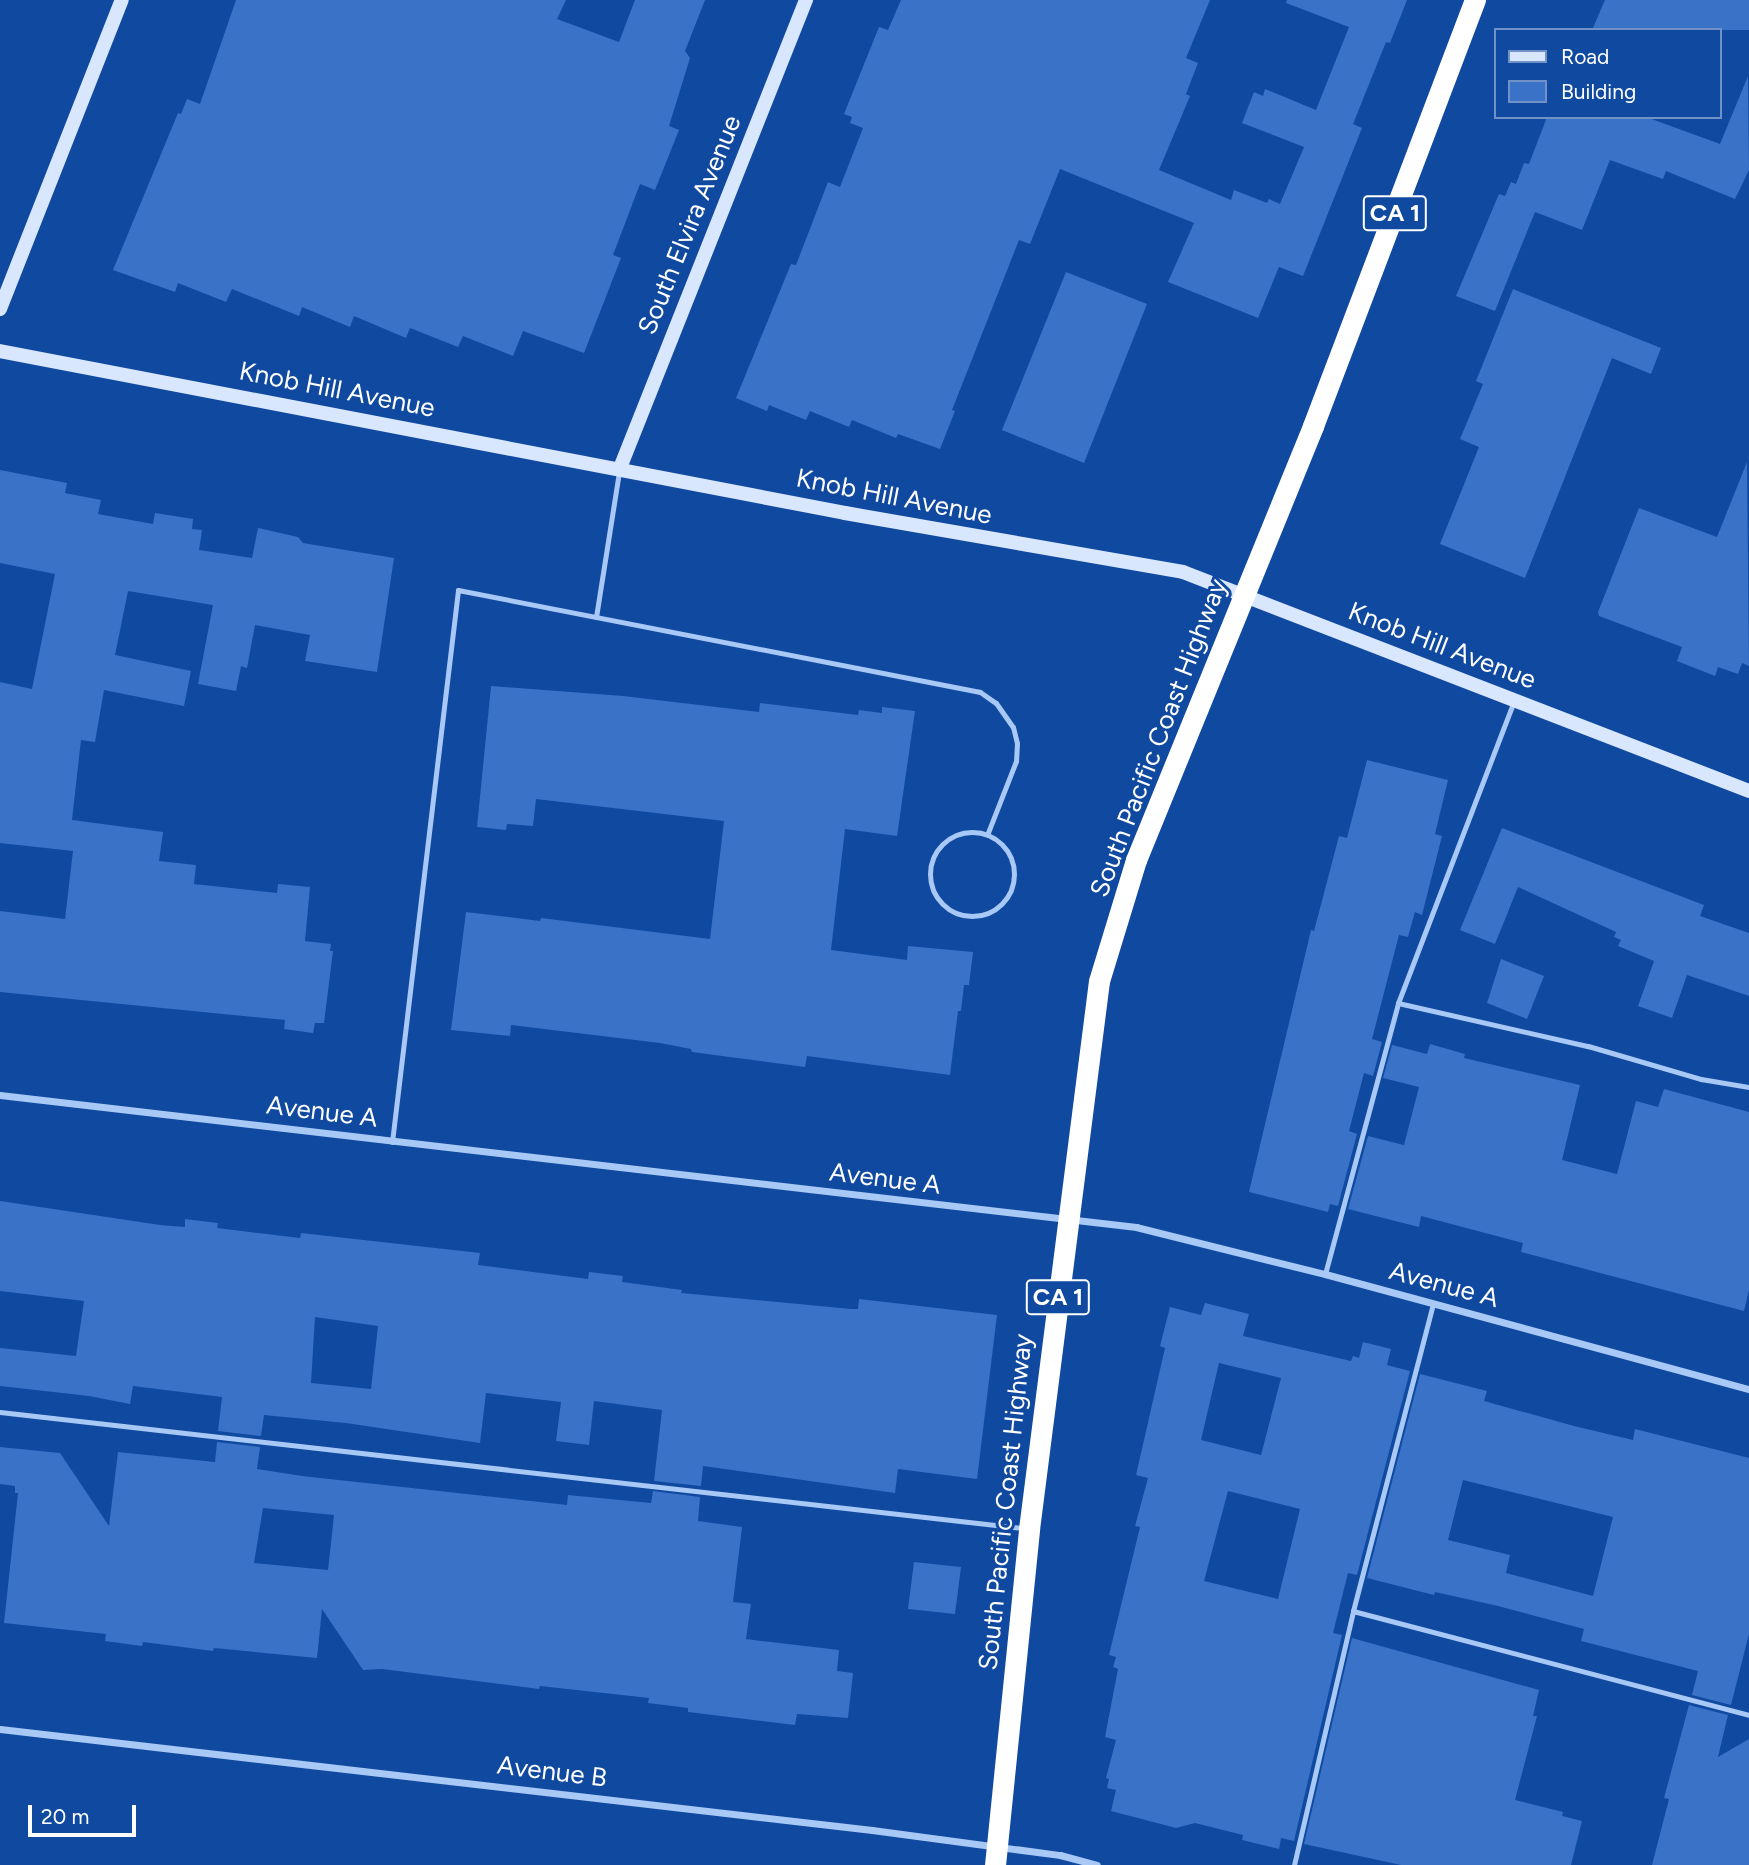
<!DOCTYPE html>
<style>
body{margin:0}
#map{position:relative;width:1749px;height:1865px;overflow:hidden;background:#1049a0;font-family:Figtree,sans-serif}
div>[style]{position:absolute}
.building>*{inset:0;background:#3972c7}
.lane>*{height:5px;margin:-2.5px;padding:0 2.5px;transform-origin:2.5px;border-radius:2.5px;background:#a8c8f5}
.lane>.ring{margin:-2.5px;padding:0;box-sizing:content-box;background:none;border:5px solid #a8c8f5;border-radius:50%}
.street>*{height:7px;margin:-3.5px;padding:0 3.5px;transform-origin:3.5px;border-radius:3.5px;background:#a8c8f5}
.secondary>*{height:14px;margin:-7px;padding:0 7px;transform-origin:7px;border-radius:7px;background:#d8e7fe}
.highway>*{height:21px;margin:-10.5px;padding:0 10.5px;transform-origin:10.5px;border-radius:10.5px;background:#fff}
span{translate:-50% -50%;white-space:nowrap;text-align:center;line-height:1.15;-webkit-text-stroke:6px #1049a0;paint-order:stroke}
.shield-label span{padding:2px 5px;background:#1049a0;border:2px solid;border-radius:5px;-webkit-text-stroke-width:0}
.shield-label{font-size:24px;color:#fff;font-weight:700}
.street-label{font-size:26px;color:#fff}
.legend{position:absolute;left:1494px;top:28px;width:228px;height:91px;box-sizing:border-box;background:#1049a0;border:2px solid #7092c6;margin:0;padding:9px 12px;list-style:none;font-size:21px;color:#fff}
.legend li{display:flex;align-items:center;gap:14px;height:35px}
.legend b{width:35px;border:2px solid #7092c6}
.scale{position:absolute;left:28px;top:1805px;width:108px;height:32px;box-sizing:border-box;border:4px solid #fff;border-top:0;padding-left:9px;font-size:21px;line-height:24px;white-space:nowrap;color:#fff;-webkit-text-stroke:5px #1049a0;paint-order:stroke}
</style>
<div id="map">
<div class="building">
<div style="clip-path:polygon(236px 0,566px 0,557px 19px,619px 42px,635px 0,705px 0,685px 51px,690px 58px,669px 126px,679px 130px,655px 190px,640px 184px,613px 255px,621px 258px,584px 353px,523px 331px,513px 356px,463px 336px,458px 347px,410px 328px,406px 338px,354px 316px,350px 327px,302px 307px,299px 316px,232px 289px,226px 302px,178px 283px,175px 292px,113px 270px,178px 113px,181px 114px,187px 99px,200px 104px)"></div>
<div style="clip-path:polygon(901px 0,1210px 0,1186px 58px,1198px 63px,1186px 94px,1190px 96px,1159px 170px,1231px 200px,1234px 190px,1267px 203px,1269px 199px,1280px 204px,1304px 147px,1242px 123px,1254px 92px,1263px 96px,1265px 89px,1316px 110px,1349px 27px,1286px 3px,1287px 0,1407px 0,1390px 43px,1386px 42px,1353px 124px,1362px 128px,1303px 276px,1279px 267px,1258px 318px,1168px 282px,1194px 223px,1060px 169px,1030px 244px,1019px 240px,952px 410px,955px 411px,940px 449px,898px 434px,896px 438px,852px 420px,849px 427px,810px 411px,806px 420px,769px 405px,767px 411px,736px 398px,791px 264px,796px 265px,828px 182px,840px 187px,863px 128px,850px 123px,852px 117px,844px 114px,879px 27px,888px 30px)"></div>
<div style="clip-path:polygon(1605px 0,1749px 0,1749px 30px,1592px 30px)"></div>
<div style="clip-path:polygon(1748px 76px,1749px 170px,1735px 199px,1666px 171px,1663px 179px,1610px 160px,1582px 230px,1535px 212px,1495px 311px,1456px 296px,1499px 194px,1505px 196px,1511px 182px,1516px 184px,1524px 163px,1529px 164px,1547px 117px,1646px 117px,1720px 144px)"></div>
<div style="clip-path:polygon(1066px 272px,1147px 304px,1084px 463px,1002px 430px)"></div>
<div style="clip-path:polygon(1513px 289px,1661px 348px,1651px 374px,1612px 358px,1525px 578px,1440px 544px,1479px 447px,1460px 439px,1483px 384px,1476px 381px)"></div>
<div style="clip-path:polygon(1747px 462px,1749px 666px,1742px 663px,1738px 674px,1718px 667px,1715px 676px,1677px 661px,1682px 647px,1599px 616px,1598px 612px,1639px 508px,1717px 537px)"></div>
<div style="clip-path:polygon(0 470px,67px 483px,65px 493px,101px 500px,98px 514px,153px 524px,155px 513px,193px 519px,192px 529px,202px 530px,199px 550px,252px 558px,258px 528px,298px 537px,303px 543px,394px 558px,377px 672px,305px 661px,310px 635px,255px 625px,247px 668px,241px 666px,236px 691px,198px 684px,213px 605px,128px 591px,115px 655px,191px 671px,184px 706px,104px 690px,95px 742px,81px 740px,72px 820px,163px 832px,159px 861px,196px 865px,194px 884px,277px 893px,278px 884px,310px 887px,305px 941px,331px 944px,330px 951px,333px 951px,324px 1023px,315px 1023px,313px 1033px,284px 1029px,285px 1020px,0 992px,0 911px,65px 919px,73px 851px,0 843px,0 682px,32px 689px,55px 574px,0 563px)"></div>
<div style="clip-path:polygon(491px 686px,623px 696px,759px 712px,760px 703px,858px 715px,859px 710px,882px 713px,882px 707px,915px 711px,897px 836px,845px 829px,831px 950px,907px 960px,908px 946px,973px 952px,969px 985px,964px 985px,961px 1011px,958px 1011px,950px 1075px,807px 1056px,805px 1067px,692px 1052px,691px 1049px,660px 1043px,511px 1025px,510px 1036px,451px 1030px,466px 912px,540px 921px,541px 918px,710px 939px,724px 821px,536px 799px,533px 826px,507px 824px,506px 830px,477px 827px)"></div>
<div style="clip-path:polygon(1367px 760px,1448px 780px,1435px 834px,1442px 836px,1422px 915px,1415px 912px,1408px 937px,1399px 935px,1372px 1039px,1382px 1042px,1373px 1076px,1364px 1073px,1349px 1131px,1357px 1134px,1338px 1206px,1330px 1204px,1328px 1212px,1249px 1192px,1311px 930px,1314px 931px,1339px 836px,1347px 838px)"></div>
<div style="clip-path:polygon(1502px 828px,1704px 905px,1700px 916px,1749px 933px,1749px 996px,1687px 975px,1672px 1018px,1638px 1006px,1654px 961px,1618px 946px,1621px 940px,1614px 937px,1616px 932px,1518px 887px,1495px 944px,1460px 930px)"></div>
<div style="clip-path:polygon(1501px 959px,1544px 976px,1527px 1019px,1487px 1003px)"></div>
<div style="clip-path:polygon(1430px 1044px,1465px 1054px,1464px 1058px,1580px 1085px,1562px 1160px,1617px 1174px,1636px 1101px,1658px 1107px,1664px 1089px,1749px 1112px,1749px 1290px,1744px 1311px,1521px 1252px,1523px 1243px,1421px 1216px,1419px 1227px,1348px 1209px,1368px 1136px,1404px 1145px,1419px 1087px,1383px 1078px,1392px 1045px,1427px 1054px)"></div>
<div style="clip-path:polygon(evenodd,0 1201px,160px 1225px,185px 1227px,185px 1219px,218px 1223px,217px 1228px,300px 1238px,301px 1233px,480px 1253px,478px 1265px,588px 1279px,589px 1272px,623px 1276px,622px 1282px,682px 1290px,681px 1293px,851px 1309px,858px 1309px,859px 1299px,997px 1315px,977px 1479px,898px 1469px,895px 1493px,703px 1466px,701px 1486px,654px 1481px,662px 1410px,594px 1401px,589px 1445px,556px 1441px,561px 1402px,486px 1393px,480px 1443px,346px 1423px,264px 1415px,261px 1436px,218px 1431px,222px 1397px,133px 1386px,130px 1404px,89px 1396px,0 1386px,0 1348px,76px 1356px,84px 1301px,0 1291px,0 1201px,315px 1317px,378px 1326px,371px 1389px,311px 1383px,315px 1317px)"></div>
<div style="clip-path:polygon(evenodd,1205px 1303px,1249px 1314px,1243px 1336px,1351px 1361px,1353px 1356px,1359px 1358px,1363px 1342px,1391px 1349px,1387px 1365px,1410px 1371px,1357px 1575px,1348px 1573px,1333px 1633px,1342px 1635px,1294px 1841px,1281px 1838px,1279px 1849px,1242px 1840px,1243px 1835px,1195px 1823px,1176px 1828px,1111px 1811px,1116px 1790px,1107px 1788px,1109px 1779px,1106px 1778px,1116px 1740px,1105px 1737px,1118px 1669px,1113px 1667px,1116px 1657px,1109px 1655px,1140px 1527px,1135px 1526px,1148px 1478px,1136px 1475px,1165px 1348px,1160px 1346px,1170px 1307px,1201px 1315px,1205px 1303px,1219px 1363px,1281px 1378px,1261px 1455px,1201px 1440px,1219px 1363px,1205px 1303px,1228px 1491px,1300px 1509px,1278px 1599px,1204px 1581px,1228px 1491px)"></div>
<div style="clip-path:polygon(evenodd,1420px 1374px,1487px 1391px,1484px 1401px,1574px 1426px,1633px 1440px,1635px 1429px,1749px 1458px,1749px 1634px,1731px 1705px,1692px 1695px,1698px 1671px,1581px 1641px,1584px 1629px,1498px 1606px,1435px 1592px,1434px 1595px,1367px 1578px,1420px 1374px,1463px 1480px,1613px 1517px,1593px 1596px,1506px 1573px,1510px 1555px,1448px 1540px,1463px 1480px)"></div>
<div style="clip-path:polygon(evenodd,217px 1442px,260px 1447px,257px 1469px,302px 1476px,567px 1505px,568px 1495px,651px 1503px,653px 1491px,700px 1497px,698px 1521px,742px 1527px,733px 1602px,751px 1604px,746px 1639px,839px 1650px,837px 1671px,853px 1673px,848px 1718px,797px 1714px,795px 1725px,688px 1712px,688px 1708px,648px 1703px,649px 1698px,540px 1686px,539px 1689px,382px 1669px,363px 1670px,322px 1609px,317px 1658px,214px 1648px,213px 1651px,143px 1642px,142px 1646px,105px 1641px,106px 1634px,4px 1623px,18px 1493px,15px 1493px,15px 1486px,0 1484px,0 1447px,60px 1453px,109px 1526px,118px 1452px,215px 1462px,217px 1442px,263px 1508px,334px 1515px,328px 1570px,254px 1563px,263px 1508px)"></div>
<div style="clip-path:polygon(914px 1562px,961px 1567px,955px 1614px,908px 1609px)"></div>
<div style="clip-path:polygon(1352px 1638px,1539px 1690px,1533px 1716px,1537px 1716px,1515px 1800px,1563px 1812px,1562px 1816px,1582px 1821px,1571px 1865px,1401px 1865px,1304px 1844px)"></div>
<div style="clip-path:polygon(1689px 1705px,1728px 1715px,1718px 1757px,1749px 1739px,1749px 1865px,1652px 1865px,1669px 1799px,1664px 1798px)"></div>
</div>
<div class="lane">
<div style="left:596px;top:617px;width:148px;rotate:-81deg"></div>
<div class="ring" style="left:930px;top:832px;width:79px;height:79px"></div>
<div style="left:1398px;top:1003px;width:195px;rotate:12.8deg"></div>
<div style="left:1588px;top:1046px;width:118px;rotate:16.3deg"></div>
<div style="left:1701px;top:1079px;width:49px;rotate:9.5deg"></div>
<div style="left:392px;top:1142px;width:556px;rotate:-83.18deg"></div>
<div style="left:458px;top:590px;width:532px;rotate:11.06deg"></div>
<div style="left:980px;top:692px;width:19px;rotate:35deg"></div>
<div style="left:996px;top:703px;width:29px;rotate:55deg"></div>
<div style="left:1013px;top:727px;width:16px;rotate:76deg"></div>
<div style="left:1017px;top:743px;width:18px;rotate:93deg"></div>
<div style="left:1016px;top:761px;width:79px;rotate:111.4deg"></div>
<div style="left:1325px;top:1274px;width:281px;rotate:-74.9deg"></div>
<div style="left:1398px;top:1003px;width:324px;rotate:-69deg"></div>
<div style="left:0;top:1412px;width:1029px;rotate:6.48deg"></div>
<div style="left:1353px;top:1611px;width:409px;rotate:14.7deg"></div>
<div style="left:1294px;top:1865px;width:261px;rotate:-76.9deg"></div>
<div style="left:1353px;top:1611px;width:317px;rotate:-75.4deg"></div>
</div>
<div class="street">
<div style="left:0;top:1095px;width:1144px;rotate:6.63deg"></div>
<div style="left:1136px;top:1227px;width:195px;rotate:14deg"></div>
<div style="left:1325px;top:1274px;width:439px;rotate:15.2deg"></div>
<div style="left:0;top:1729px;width:878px;rotate:6.61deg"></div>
<div style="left:872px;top:1830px;width:190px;rotate:7.6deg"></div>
<div style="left:1060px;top:1855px;width:38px;rotate:15deg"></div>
</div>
<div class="secondary">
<div style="left:0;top:309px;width:332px;rotate:-68.5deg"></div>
<div style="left:0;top:351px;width:860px;rotate:10.85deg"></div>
<div style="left:845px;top:513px;width:343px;rotate:9.9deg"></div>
<div style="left:1183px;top:572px;width:607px;rotate:21.15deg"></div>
<div style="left:620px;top:468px;width:504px;rotate:-68.33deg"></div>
</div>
<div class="highway">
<div style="left:995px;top:1865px;width:338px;rotate:-84.2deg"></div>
<div style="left:1029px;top:1529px;width:552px;rotate:-82.72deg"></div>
<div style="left:1099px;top:981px;width:127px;rotate:-73deg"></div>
<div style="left:1136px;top:860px;width:469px;rotate:-67.8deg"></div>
<div style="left:1313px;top:426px;width:456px;rotate:-69.2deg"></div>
</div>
<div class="shield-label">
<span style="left:1395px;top:213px">CA 1</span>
<span style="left:1058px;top:1297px">CA 1</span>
</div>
<div class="street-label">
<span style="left:690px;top:225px;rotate:-68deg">South Elvira Avenue</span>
<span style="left:337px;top:390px;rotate:11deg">Knob Hill Avenue</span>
<span style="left:894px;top:497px;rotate:11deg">Knob Hill Avenue</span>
<span style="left:1442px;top:646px;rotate:21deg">Knob Hill Avenue</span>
<span style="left:1159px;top:738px;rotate:-69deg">South Pacific Coast Highway</span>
<span style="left:322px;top:1112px;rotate:7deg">Avenue A</span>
<span style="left:885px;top:1179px;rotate:7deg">Avenue A</span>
<span style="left:1444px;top:1285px;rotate:15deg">Avenue A</span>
<span style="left:1006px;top:1502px;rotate:-84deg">South Pacific Coast Highway</span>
<span style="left:552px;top:1772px;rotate:7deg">Avenue B</span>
</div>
<ul class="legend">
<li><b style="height:9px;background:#d8e7fe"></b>Road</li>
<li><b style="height:19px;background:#3972c7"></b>Building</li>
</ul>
<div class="scale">20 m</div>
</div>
